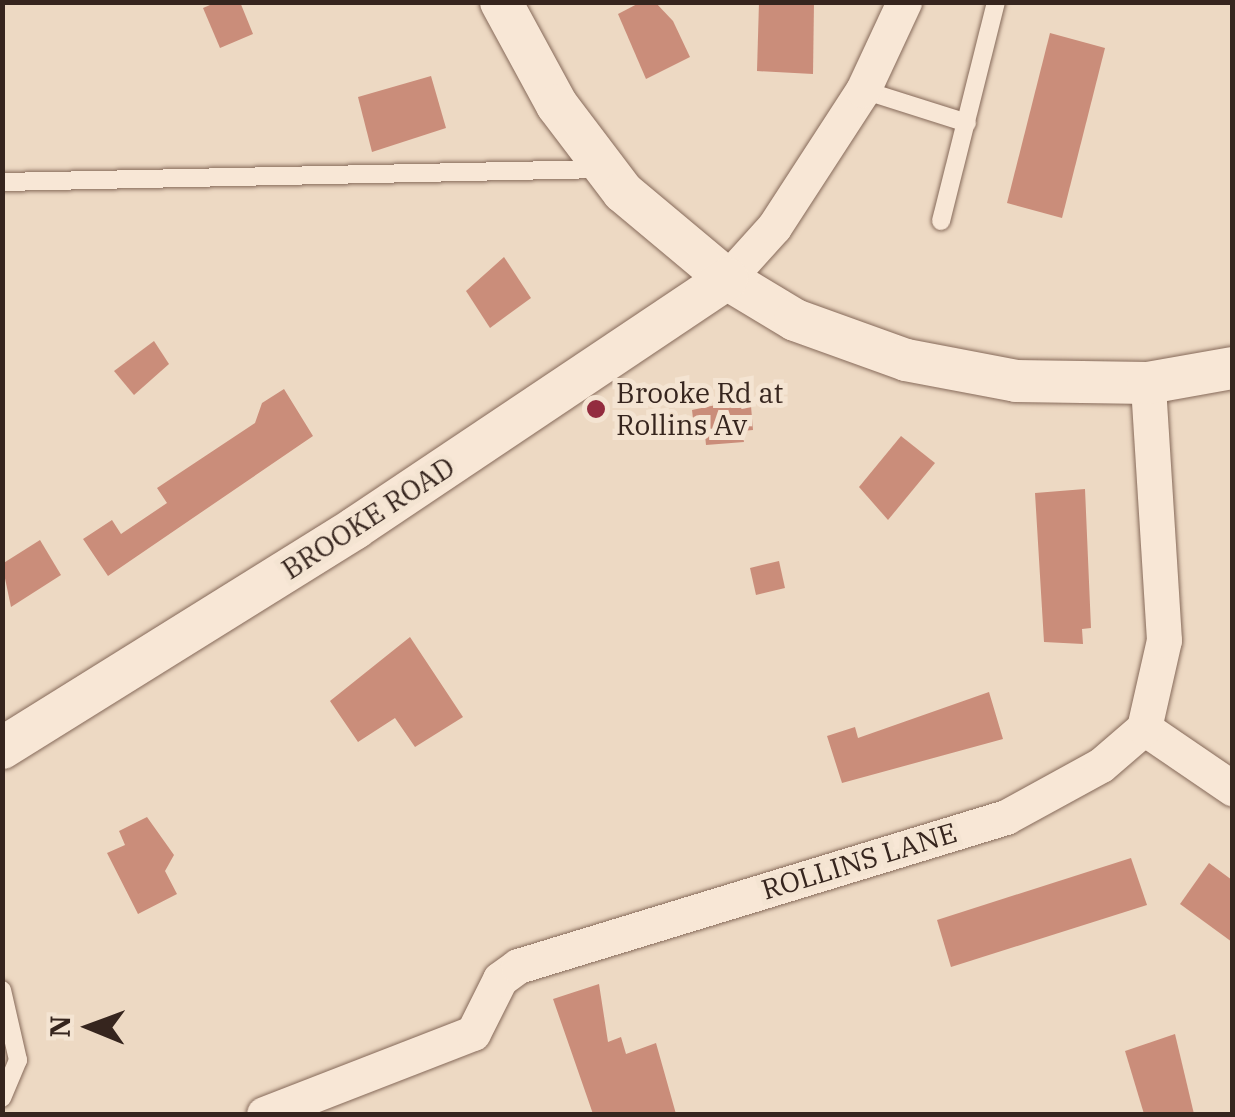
<!DOCTYPE html>
<style>
body{margin:0}
#map{position:relative;width:1235px;height:1117px;overflow:hidden;background:#edd9c3;font-family:"IBM Plex Serif",serif}
div>[style]{position:absolute}
.building>*{inset:0;background:#ca8d7a}
.roads{filter:drop-shadow(0 0 2px #866a5a) drop-shadow(0 0 2px #866a5a)}
.service>*{height:18px;margin:-9px;padding:0 9px;transform-origin:9px;border-radius:9px;background:#f8e7d6}
.minor>*{height:35px;margin:-17.5px;padding:0 17.5px;transform-origin:17.5px;border-radius:17.5px;background:#f8e7d6}
.tertiary>*{height:42px;margin:-21px;padding:0 21px;transform-origin:21px;border-radius:21px;background:#f8e7d6}
.dots>*{width:28px;height:28px;translate:-50% -50%;box-sizing:border-box;border:5px solid #f4e4d2;border-radius:50%}
span{translate:-50% -50%;white-space:nowrap;text-align:center;line-height:1.15;-webkit-text-stroke:10px #f4e4d2;paint-order:stroke}
.poi-label{font-size:28px;color:#36251e}
.left{translate:0 -50%;text-align:left}
.street-label{font-size:28px;color:#36251e}
.frame{position:absolute;inset:0;border:5px solid #36251e;pointer-events:none}
.north{position:absolute;left:40px;top:977px;width:100px;height:100px;-webkit-text-stroke:8px #f4e4d2;paint-order:stroke;rotate:271deg;font-size:28px;font-weight:700;line-height:40px;text-align:center;color:#36251e}
.north::after{content:'';display:block;margin:auto;width:35px;height:45px;background:#36251e;clip-path:polygon(50% 0,100% 100%,50% 72%,0 100%)}
</style>
<div id="map">
<div class="building">
<div style="clip-path:polygon(217px 2px,240px 2px,253px 34px,220px 48px,203px 8px)"></div>
<div style="clip-path:polygon(641px 2px,655px 2px,673px 21px,690px 57px,646px 79px,618px 14px)"></div>
<div style="clip-path:polygon(759px 2px,814px 2px,813px 74px,757px 71px)"></div>
<div style="clip-path:polygon(1050px 33px,1105px 48px,1062px 218px,1007px 203px)"></div>
<div style="clip-path:polygon(431px 76px,446px 128px,372px 152px,358px 97px)"></div>
<div style="clip-path:polygon(504px 257px,531px 298px,490px 328px,466px 291px)"></div>
<div style="clip-path:polygon(154px 341px,169px 364px,134px 395px,114px 371px)"></div>
<div style="clip-path:polygon(284px 389px,313px 436px,108px 576px,83px 539px,112px 520px,121px 534px,167px 503px,157px 488px,255px 423px,262px 403px)"></div>
<div style="clip-path:polygon(735px 401px,751px 406px,753px 430px,742px 431px,744px 442px,706px 445px,705px 435px,695px 436px,692px 410px)"></div>
<div style="clip-path:polygon(901px 436px,935px 463px,888px 520px,859px 487px)"></div>
<div style="clip-path:polygon(1085px 489px,1091px 628px,1082px 629px,1083px 644px,1044px 642px,1035px 493px)"></div>
<div style="clip-path:polygon(40px 540px,61px 575px,11px 607px,2px 564px)"></div>
<div style="clip-path:polygon(779px 561px,785px 588px,756px 595px,750px 568px)"></div>
<div style="clip-path:polygon(410px 637px,463px 717px,415px 747px,395px 718px,358px 742px,330px 701px)"></div>
<div style="clip-path:polygon(989px 692px,1003px 739px,842px 783px,827px 736px,855px 727px,858px 738px)"></div>
<div style="clip-path:polygon(147px 817px,174px 855px,165px 871px,177px 894px,138px 914px,107px 853px,125px 845px,119px 831px)"></div>
<div style="clip-path:polygon(1131px 858px,1147px 905px,951px 967px,937px 920px)"></div>
<div style="clip-path:polygon(1209px 863px,1232px 880px,1232px 942px,1180px 904px)"></div>
<div style="clip-path:polygon(599px 984px,608px 1042px,621px 1037px,626px 1054px,656px 1043px,676px 1114px,593px 1114px,553px 999px)"></div>
<div style="clip-path:polygon(1175px 1034px,1194px 1114px,1144px 1114px,1125px 1051px)"></div>
</div>
<div class="roads">
<div class="service">
<div style="left:863px;top:90px;width:109px;rotate:17.6deg"></div>
<div style="left:2px;top:182px;width:600px;rotate:-1.24deg"></div>
<div style="left:941px;top:221px;width:226px;rotate:-75.9deg"></div>
<div style="left:2px;top:990px;width:72px;rotate:77.1deg"></div>
<div style="left:18px;top:1060px;width:41px;rotate:112.8deg"></div>
</div>
<div class="minor">
<div style="left:727px;top:279px;width:70px;rotate:-47.9deg"></div>
<div style="left:774px;top:227px;width:163px;rotate:-57deg"></div>
<div style="left:863px;top:90px;width:97px;rotate:-65deg"></div>
<div style="left:1144px;top:728px;width:107px;rotate:34.3deg"></div>
<div style="left:264px;top:1114px;width:224px;rotate:-21.2deg"></div>
<div style="left:473px;top:1033px;width:60px;rotate:-63.4deg"></div>
<div style="left:500px;top:979px;width:22px;rotate:-36deg"></div>
<div style="left:518px;top:966px;width:510px;rotate:-16.98deg"></div>
<div style="left:1006px;top:817px;width:108px;rotate:-28.7deg"></div>
<div style="left:1101px;top:765px;width:57px;rotate:-40.7deg"></div>
<div style="left:1144px;top:728px;width:90px;rotate:-77.2deg"></div>
<div style="left:1164px;top:640px;width:257px;rotate:-93.6deg"></div>
</div>
<div class="tertiary">
<div style="left:501px;top:2px;width:117px;rotate:61.5deg"></div>
<div style="left:557px;top:105px;width:109px;rotate:52.8deg"></div>
<div style="left:623px;top:192px;width:136px;rotate:39.9deg"></div>
<div style="left:727px;top:279px;width:79px;rotate:31.1deg"></div>
<div style="left:795px;top:320px;width:118px;rotate:19.8deg"></div>
<div style="left:906px;top:360px;width:112px;rotate:10.8deg"></div>
<div style="left:1016px;top:381px;width:132px;rotate:0.9deg"></div>
<div style="left:1148px;top:383px;width:85px;rotate:-10.1deg"></div>
<div style="left:2px;top:748px;width:416px;rotate:-31.9deg"></div>
<div style="left:355px;top:528px;width:448px;rotate:-33.8deg"></div>
</div>
</div>
<div class="dots">
<div style="left:596px;top:409px;background:#932c3f"></div>
</div>
<div class="poi-label">
<span class="left" style="left:616px;top:409px">Brooke Rd at<br>Rollins Av</span>
</div>
<div class="street-label">
<span style="left:368px;top:518px;rotate:-33deg">BROOKE ROAD</span>
<span style="left:859px;top:861px;rotate:-17deg">ROLLINS LANE</span>
</div>
<div class="frame"></div>
<div class="north">N</div>
</div>
